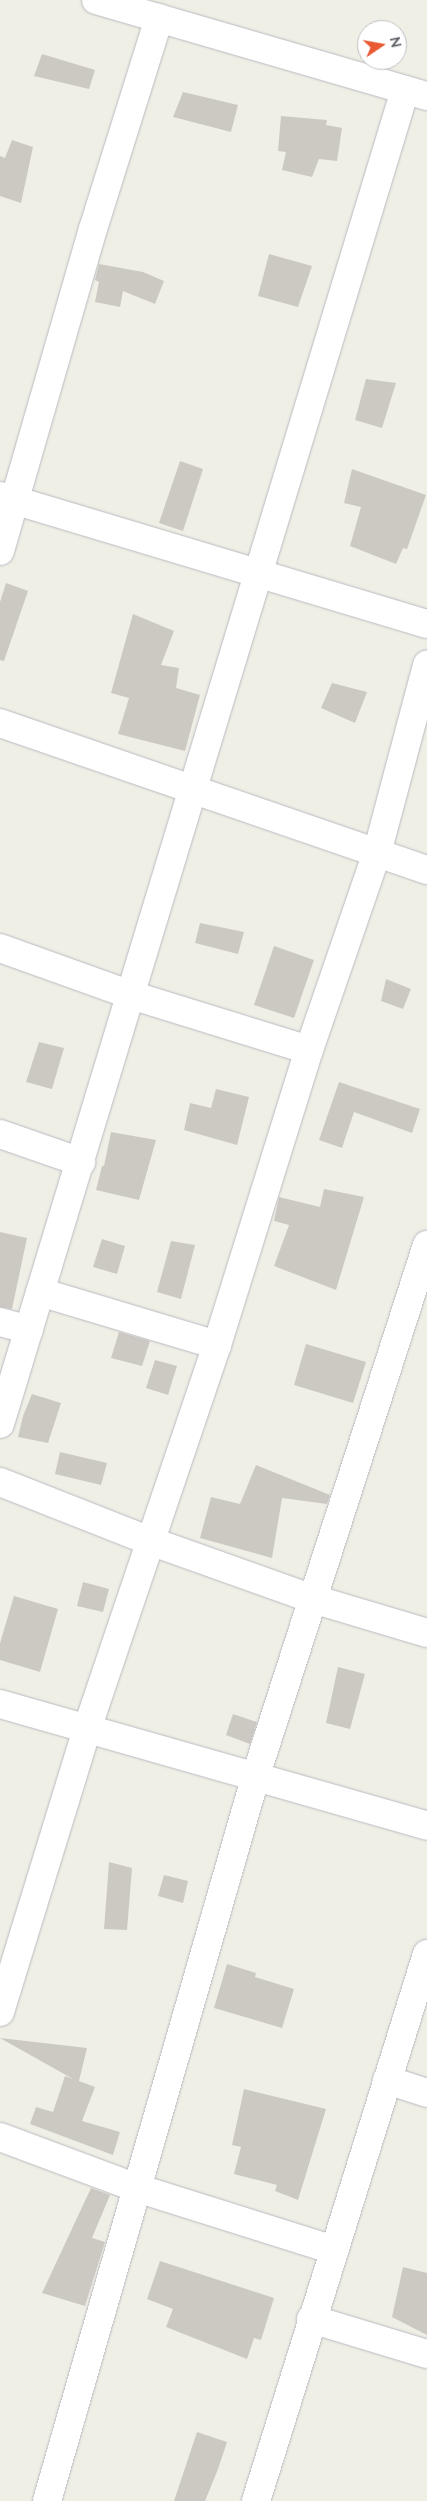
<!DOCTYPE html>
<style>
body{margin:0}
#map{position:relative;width:427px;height:2501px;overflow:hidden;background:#f0efe6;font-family:Mulish,sans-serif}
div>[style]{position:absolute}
.building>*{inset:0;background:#ccc9c3}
.roads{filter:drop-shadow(0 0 1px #b9bac0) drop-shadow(0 0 1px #b9bac0)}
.street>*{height:28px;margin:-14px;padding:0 14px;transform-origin:14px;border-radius:14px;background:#fff}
.secondary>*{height:28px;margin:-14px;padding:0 14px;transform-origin:14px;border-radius:14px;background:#fff}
span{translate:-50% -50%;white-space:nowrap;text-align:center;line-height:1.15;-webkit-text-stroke:4px #fff;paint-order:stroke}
.north{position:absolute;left:357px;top:20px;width:50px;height:50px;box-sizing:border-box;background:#fff;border:1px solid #bfbfc2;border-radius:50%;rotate:78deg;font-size:14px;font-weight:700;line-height:20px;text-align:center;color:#5e6067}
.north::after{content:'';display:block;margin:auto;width:18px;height:22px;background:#e95a33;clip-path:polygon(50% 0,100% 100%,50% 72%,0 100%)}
</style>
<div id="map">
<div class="building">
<div style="clip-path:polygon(42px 54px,95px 70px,89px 89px,34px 76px)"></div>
<div style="clip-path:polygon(183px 92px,238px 105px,231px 132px,173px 117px)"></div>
<div style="clip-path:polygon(281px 116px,327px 120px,326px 125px,342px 128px,337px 161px,319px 159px,312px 177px,282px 170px,286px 152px,278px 151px)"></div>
<div style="clip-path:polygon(12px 140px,33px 147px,21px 203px,0 196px,0 156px,5px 158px)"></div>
<div style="clip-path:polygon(269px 254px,312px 266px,298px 307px,258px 296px)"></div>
<div style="clip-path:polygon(99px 264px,143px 272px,164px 281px,155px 304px,123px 291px,120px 307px,95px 302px,99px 282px,95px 280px)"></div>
<div style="clip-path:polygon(366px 379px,396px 383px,382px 428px,355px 420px)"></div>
<div style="clip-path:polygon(180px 461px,203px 469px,183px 531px,159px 523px)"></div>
<div style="clip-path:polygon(352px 469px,426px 495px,407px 549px,403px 548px,396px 564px,350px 546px,361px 507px,344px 503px)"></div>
<div style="clip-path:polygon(6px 583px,28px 591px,4px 661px,0 660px,0 602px)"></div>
<div style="clip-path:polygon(133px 614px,174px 631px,161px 665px,179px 668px,176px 688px,200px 695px,185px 751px,118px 734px,129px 698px,111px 693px)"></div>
<div style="clip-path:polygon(332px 683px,367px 692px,355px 723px,321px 708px)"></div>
<div style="clip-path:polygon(200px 923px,244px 932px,238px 954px,195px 943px)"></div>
<div style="clip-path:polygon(274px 946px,314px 960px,294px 1018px,254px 1005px)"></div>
<div style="clip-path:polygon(386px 979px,411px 989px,403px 1009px,381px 1001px)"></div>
<div style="clip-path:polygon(39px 1042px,64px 1048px,52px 1089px,26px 1082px)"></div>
<div style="clip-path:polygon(339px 1082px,420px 1109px,412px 1133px,354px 1112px,342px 1148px,319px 1140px)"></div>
<div style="clip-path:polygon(216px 1089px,249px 1097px,237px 1145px,184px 1130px,190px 1103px,211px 1108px)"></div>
<div style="clip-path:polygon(111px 1132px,156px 1140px,139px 1200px,96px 1190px,102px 1166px,104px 1166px)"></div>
<div style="clip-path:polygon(324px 1189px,364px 1197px,336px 1290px,274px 1266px,289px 1225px,274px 1221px,279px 1197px,320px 1207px)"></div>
<div style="clip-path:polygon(0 1232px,27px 1238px,12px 1309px,0 1307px)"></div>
<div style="clip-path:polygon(102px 1239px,125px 1246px,117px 1274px,93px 1267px)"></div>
<div style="clip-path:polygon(171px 1241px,195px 1245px,181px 1299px,157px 1292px)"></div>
<div style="clip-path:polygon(119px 1332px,150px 1341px,142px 1366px,111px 1358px)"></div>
<div style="clip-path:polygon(306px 1344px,366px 1362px,353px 1403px,294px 1385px)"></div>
<div style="clip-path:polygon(155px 1360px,177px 1366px,168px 1395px,146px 1388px)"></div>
<div style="clip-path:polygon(32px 1394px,61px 1403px,48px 1443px,18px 1437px,23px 1416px)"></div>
<div style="clip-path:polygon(60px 1452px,107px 1463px,101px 1485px,55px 1474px)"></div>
<div style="clip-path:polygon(256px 1465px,330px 1495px,327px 1504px,282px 1498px,272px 1558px,200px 1538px,211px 1497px,240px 1504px)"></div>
<div style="clip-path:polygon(83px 1582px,109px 1589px,103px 1612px,77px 1606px)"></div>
<div style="clip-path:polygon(14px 1596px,58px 1609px,40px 1672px,0 1660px,0 1643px)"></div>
<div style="clip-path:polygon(338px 1667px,365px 1674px,350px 1729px,326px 1723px)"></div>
<div style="clip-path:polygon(233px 1714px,257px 1722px,250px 1744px,226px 1735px)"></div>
<div style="clip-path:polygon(109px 1862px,132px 1868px,127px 1930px,104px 1929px)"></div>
<div style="clip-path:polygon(164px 1875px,188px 1881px,183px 1903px,158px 1896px)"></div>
<div style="clip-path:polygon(227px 1964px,256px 1973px,255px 1977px,294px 1989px,282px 2028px,214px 2008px)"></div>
<div style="clip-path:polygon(0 2038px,87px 2048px,79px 2081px,95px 2087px,82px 2121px,120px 2132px,113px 2155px,30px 2124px,36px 2107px,53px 2112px,65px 2076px,73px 2079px)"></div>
<div style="clip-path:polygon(244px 2089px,326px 2109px,298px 2200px,275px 2191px,277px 2185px,234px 2174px,241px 2147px,232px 2145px)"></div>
<div style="clip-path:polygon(91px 2188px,110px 2195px,92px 2238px,105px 2242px,85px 2306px,42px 2293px)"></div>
<div style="clip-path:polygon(160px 2261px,274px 2298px,261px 2340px,254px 2338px,247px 2359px,166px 2327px,173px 2309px,147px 2299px)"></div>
<div style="clip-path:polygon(403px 2267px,427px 2273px,427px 2335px,392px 2317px)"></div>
<div style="clip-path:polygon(197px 2432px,227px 2442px,218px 2469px,205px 2501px,174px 2501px)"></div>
</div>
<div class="roads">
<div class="street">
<div style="left:96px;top:0;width:345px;rotate:16.2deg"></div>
<div style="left:0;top:496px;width:446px;rotate:16.7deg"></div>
<div style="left:0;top:551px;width:335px;rotate:-73.9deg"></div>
<div style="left:93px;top:229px;width:221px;rotate:-72.6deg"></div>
<div style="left:0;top:723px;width:452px;rotate:19deg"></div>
<div style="left:0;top:948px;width:139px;rotate:19.7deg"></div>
<div style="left:131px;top:995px;width:186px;rotate:17.2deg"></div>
<div style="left:0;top:1134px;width:86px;rotate:19.1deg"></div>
<div style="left:40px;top:1292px;width:185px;rotate:16.7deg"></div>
<div style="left:0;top:1322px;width:30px;rotate:15deg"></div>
<div style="left:0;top:1424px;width:1394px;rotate:-73.11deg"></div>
<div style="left:0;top:1482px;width:161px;rotate:21.5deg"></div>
<div style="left:150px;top:1541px;width:173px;rotate:19.6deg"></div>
<div style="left:313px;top:1599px;width:119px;rotate:16.6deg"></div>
<div style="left:0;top:1704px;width:444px;rotate:15.9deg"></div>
<div style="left:0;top:2012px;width:296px;rotate:-72.9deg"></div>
<div style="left:87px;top:1729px;width:405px;rotate:-71.3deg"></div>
<div style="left:217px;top:1345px;width:309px;rotate:-72.7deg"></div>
<div style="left:309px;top:1050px;width:208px;rotate:-71deg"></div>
<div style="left:377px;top:853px;width:195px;rotate:-75.1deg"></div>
<div style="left:387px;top:2080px;width:42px;rotate:18deg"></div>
<div style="left:0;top:2137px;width:146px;rotate:20.4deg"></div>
<div style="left:137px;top:2188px;width:207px;rotate:17.5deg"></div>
<div style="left:311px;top:2319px;width:121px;rotate:16.8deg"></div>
<div style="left:47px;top:2501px;width:755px;rotate:-73.94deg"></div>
<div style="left:256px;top:1775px;width:557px;rotate:-72.12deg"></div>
</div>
<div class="secondary">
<div style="left:256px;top:2501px;width:573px;rotate:-72.64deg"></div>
</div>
</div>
<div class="north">N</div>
</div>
